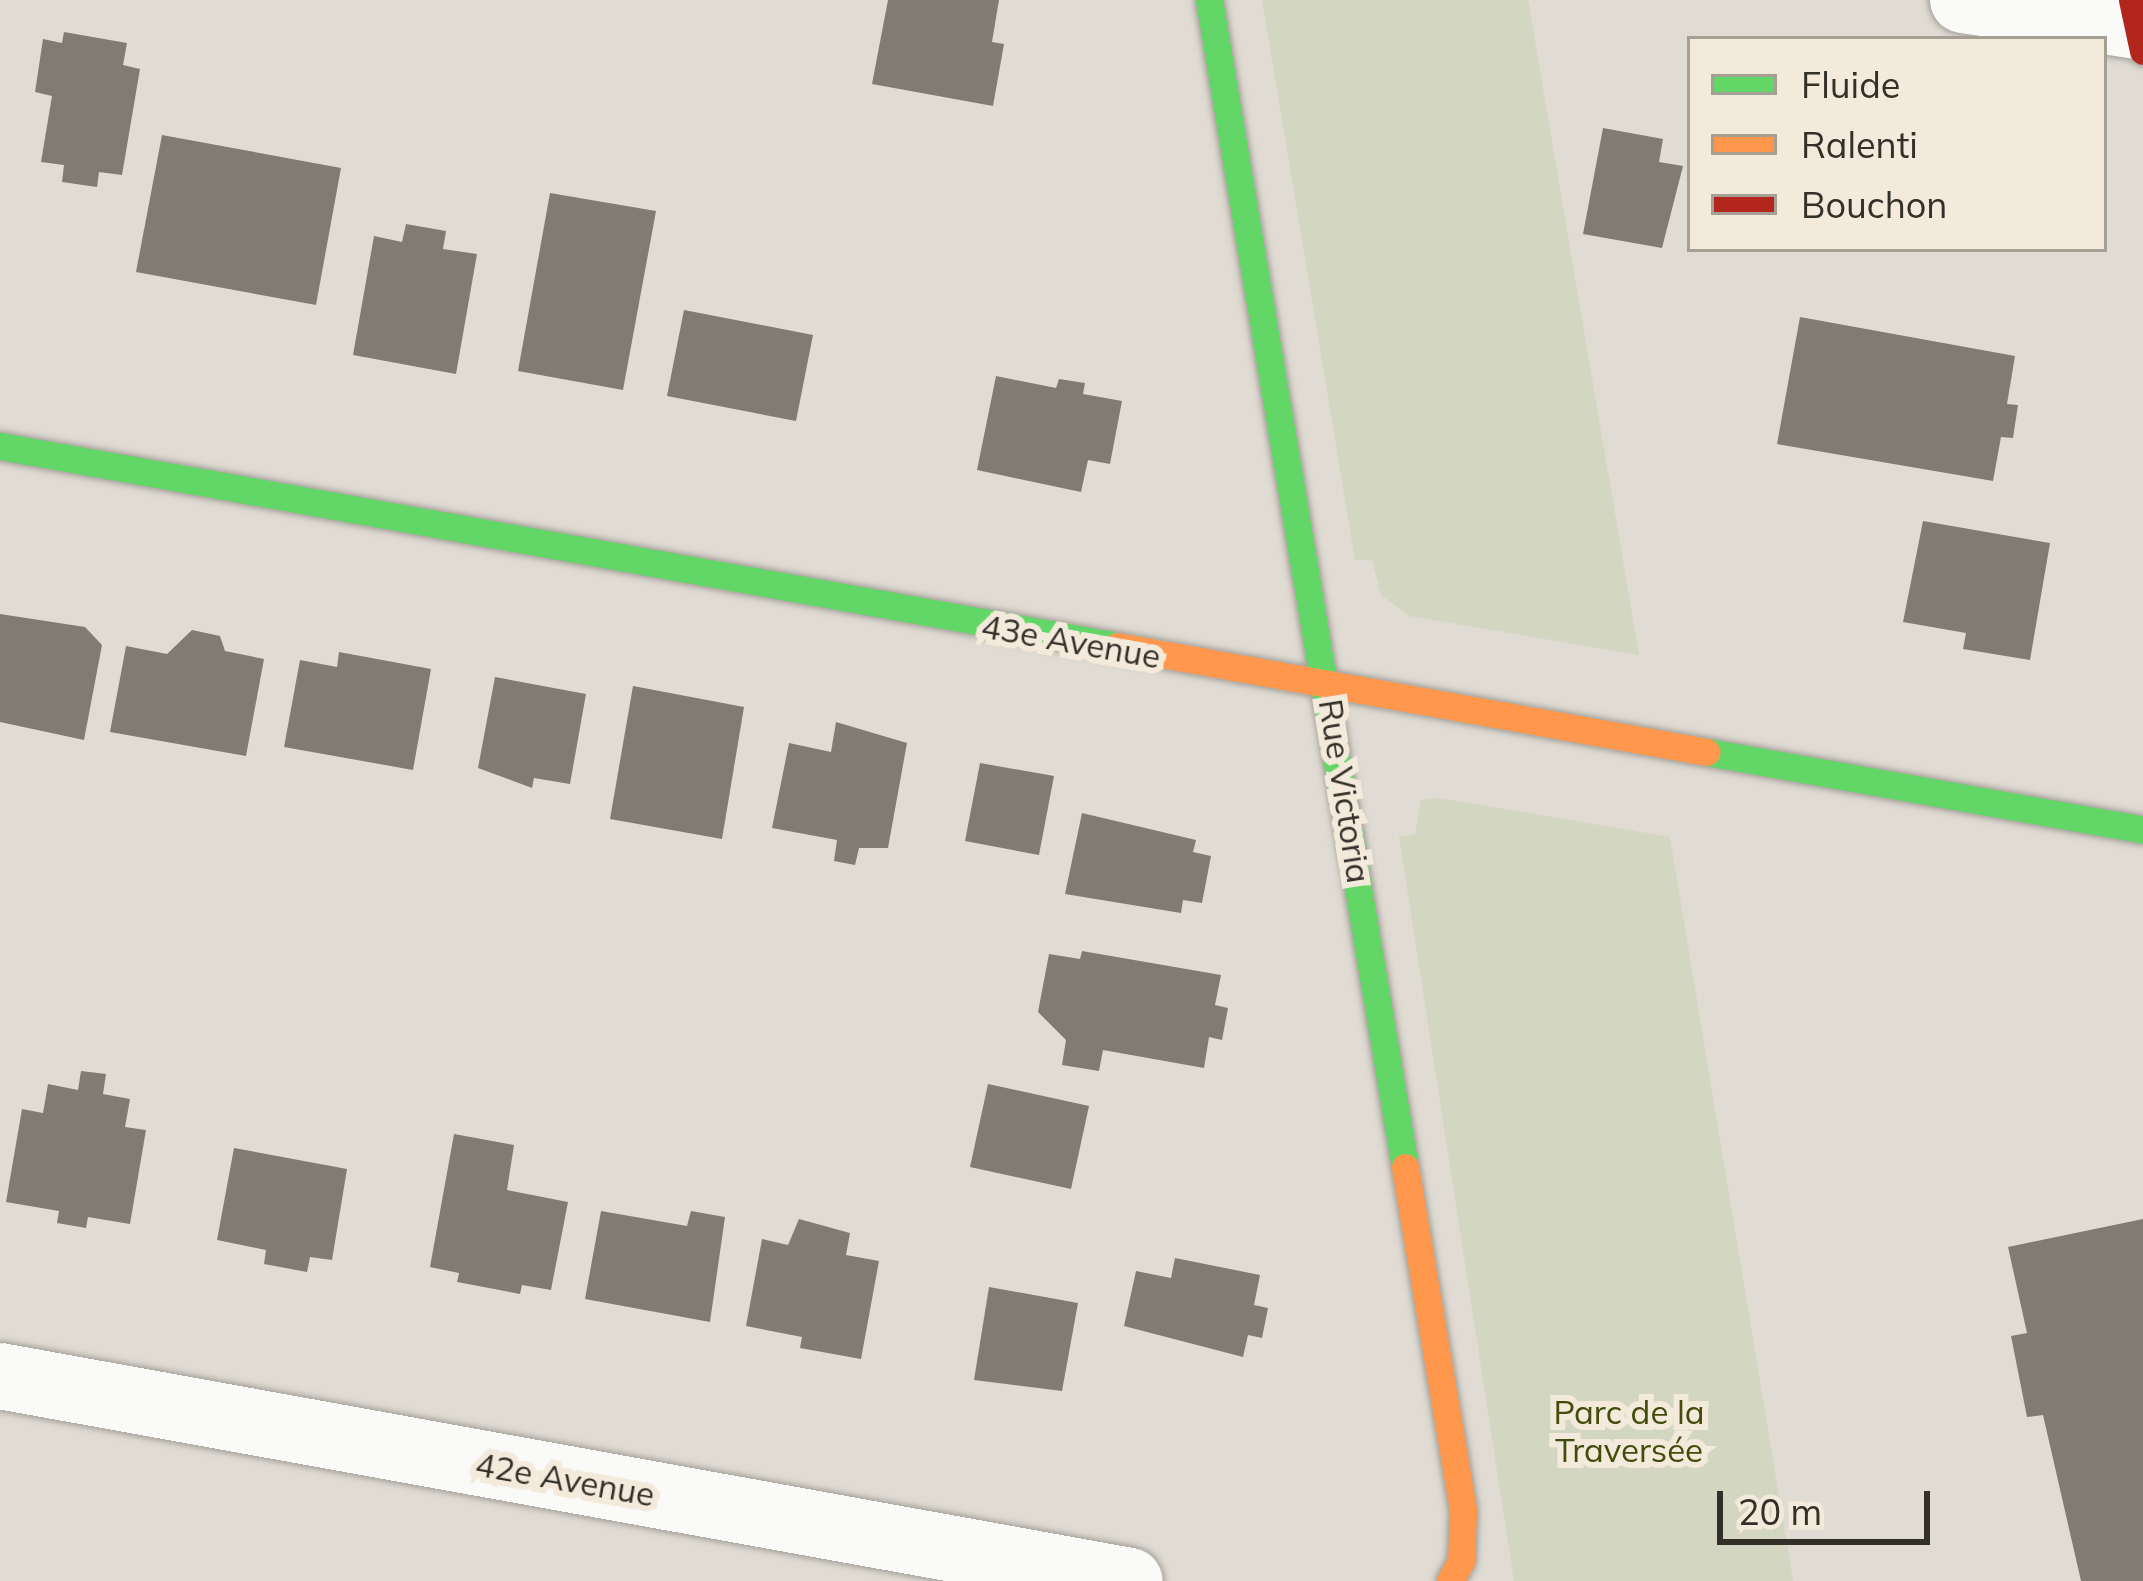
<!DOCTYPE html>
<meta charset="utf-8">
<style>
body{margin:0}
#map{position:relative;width:2143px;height:1581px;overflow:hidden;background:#e0dcd4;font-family:Mulish,sans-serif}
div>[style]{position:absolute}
.green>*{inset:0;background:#d3d6c0}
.building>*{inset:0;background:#817c72}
.roads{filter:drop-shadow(0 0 3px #a3a099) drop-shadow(0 0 3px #a3a099)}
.street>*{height:66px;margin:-33px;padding:0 33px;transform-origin:33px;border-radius:33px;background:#fafaf9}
.fast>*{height:27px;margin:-13.5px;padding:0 13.5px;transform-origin:13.5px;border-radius:13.5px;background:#63d668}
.slow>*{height:27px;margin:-13.5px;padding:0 13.5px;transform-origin:13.5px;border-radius:13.5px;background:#ff974d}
.jam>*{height:27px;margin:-13.5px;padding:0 13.5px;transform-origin:13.5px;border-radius:13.5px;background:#b3261e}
span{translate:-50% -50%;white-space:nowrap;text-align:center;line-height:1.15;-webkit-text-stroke:12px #f3eadb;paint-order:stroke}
.street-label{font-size:33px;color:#332f29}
.park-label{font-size:33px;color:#424d0d}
.legend{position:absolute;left:1687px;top:36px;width:420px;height:216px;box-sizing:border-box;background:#f3eadb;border:3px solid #a69f94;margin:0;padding:15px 21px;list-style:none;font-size:36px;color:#332f29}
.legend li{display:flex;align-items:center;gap:24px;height:60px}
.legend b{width:60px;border:3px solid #a69f94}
.scale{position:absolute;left:1717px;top:1491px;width:213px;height:54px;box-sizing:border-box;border:6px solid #332f29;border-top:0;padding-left:15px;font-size:36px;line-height:42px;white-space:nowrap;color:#332f29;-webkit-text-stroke:9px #f3eadb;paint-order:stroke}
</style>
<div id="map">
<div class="green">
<div style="clip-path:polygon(1262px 0,1528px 0,1639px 655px,1409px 616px,1381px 595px,1372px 560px,1355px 560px)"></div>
<div style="clip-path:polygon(1439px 798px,1670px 837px,1793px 1581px,1514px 1581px,1399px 836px,1415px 835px,1421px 800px)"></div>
</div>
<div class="building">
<div style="clip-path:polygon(888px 0,999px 0,992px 42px,1004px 44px,993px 106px,872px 84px)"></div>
<div style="clip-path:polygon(64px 32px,127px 43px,123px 65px,140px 69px,122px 175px,99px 172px,97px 187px,62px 182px,64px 165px,41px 162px,52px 96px,35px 92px,43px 39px,62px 43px)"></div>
<div style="clip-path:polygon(1603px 128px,1663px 139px,1659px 162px,1683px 166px,1662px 248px,1583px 234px)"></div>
<div style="clip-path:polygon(162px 135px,341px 168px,316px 305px,136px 272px)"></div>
<div style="clip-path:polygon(550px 193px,656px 211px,623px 390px,518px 371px)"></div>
<div style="clip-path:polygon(406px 224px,446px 231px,443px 249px,477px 254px,456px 374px,353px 355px,374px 236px,402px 242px)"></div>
<div style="clip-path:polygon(684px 310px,813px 335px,796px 421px,667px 396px)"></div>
<div style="clip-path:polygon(1800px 317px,2015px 356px,2007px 404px,2018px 405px,2013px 438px,2001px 437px,1993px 481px,1777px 444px)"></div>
<div style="clip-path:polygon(996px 376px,1056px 388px,1059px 379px,1085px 383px,1083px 394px,1122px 401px,1110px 464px,1088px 460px,1081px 492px,977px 470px)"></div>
<div style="clip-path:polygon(1923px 521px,2050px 543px,2030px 660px,1963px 649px,1966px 633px,1903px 622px)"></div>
<div style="clip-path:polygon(0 614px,85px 627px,102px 645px,84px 740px,0 722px)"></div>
<div style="clip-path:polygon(192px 630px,220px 636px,225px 651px,264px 659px,246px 756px,110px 732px,126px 646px,167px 654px)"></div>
<div style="clip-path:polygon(339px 652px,431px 669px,413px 770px,284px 747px,300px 660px,337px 667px)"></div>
<div style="clip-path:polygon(495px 677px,586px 694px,570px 784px,534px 778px,532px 788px,478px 768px)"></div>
<div style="clip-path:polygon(633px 686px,744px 707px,722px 839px,610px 819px)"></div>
<div style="clip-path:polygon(836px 722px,907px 743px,888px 848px,859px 848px,855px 865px,834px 861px,837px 840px,772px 828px,789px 743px,831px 752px)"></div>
<div style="clip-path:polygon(980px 763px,1054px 776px,1039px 855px,965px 841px)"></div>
<div style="clip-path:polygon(1082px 813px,1196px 840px,1193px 852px,1211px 856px,1202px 903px,1183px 900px,1181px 913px,1065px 894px)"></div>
<div style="clip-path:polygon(1082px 951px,1221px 975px,1215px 1005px,1228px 1008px,1222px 1040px,1209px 1037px,1204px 1068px,1103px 1050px,1099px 1071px,1062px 1065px,1066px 1040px,1038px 1012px,1049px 954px,1080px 959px)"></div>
<div style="clip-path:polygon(81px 1071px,106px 1074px,103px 1094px,130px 1099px,125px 1127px,146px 1130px,130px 1224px,88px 1217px,86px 1228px,57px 1223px,59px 1211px,6px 1202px,22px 1109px,43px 1113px,48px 1084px,78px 1090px)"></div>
<div style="clip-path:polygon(988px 1084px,1089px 1106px,1071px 1189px,970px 1167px)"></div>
<div style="clip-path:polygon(454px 1134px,514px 1145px,507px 1190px,568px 1202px,551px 1290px,522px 1285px,520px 1294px,457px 1282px,459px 1273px,430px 1267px)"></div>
<div style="clip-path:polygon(234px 1148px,347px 1169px,332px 1260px,310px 1257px,307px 1272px,264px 1264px,266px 1250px,217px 1240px)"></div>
<div style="clip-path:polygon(601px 1211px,687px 1226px,691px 1211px,725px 1217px,710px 1322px,585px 1299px)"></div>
<div style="clip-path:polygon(799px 1219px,850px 1233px,846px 1255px,879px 1261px,861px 1359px,800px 1348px,802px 1337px,746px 1326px,762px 1239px,788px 1245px)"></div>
<div style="clip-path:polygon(2143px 1219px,2143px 1581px,2081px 1581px,2043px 1415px,2027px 1417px,2011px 1336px,2027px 1333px,2008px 1247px)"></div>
<div style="clip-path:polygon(1175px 1258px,1260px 1275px,1254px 1305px,1268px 1308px,1262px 1338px,1248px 1335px,1243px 1357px,1124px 1326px,1136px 1271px,1171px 1278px)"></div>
<div style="clip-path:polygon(989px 1287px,1078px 1303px,1062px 1391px,974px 1380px)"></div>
</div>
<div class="roads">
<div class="street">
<div style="left:1963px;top:0;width:177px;rotate:8.5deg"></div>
<div style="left:0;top:1376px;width:1148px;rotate:10.28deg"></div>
</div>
<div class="fast">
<div style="left:1209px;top:0;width:1183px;rotate:80.47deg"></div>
<div style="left:0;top:446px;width:1135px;rotate:10.15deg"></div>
<div style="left:1707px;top:752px;width:443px;rotate:10.1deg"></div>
</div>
<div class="slow">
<div style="left:1117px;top:646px;width:599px;rotate:10.19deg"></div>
<div style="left:1405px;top:1167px;width:348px;rotate:80.4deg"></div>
<div style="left:1463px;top:1510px;width:51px;rotate:92.2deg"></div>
<div style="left:1461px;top:1561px;width:23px;rotate:119deg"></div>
</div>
<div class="jam">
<div style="left:2132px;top:0;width:52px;rotate:77.8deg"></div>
</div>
</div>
<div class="street-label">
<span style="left:1071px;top:641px;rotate:10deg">43e Avenue</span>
<span style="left:1345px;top:791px;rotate:81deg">Rue Victoria</span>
<span style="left:565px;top:1479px;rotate:10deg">42e Avenue</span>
</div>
<div class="park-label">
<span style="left:1629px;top:1431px">Parc de la<br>Traversée</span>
</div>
<ul class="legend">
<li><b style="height:15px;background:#63d668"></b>Fluide</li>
<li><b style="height:15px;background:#ff974d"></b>Ralenti</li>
<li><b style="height:15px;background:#b3261e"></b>Bouchon</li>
</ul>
<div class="scale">20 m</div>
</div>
